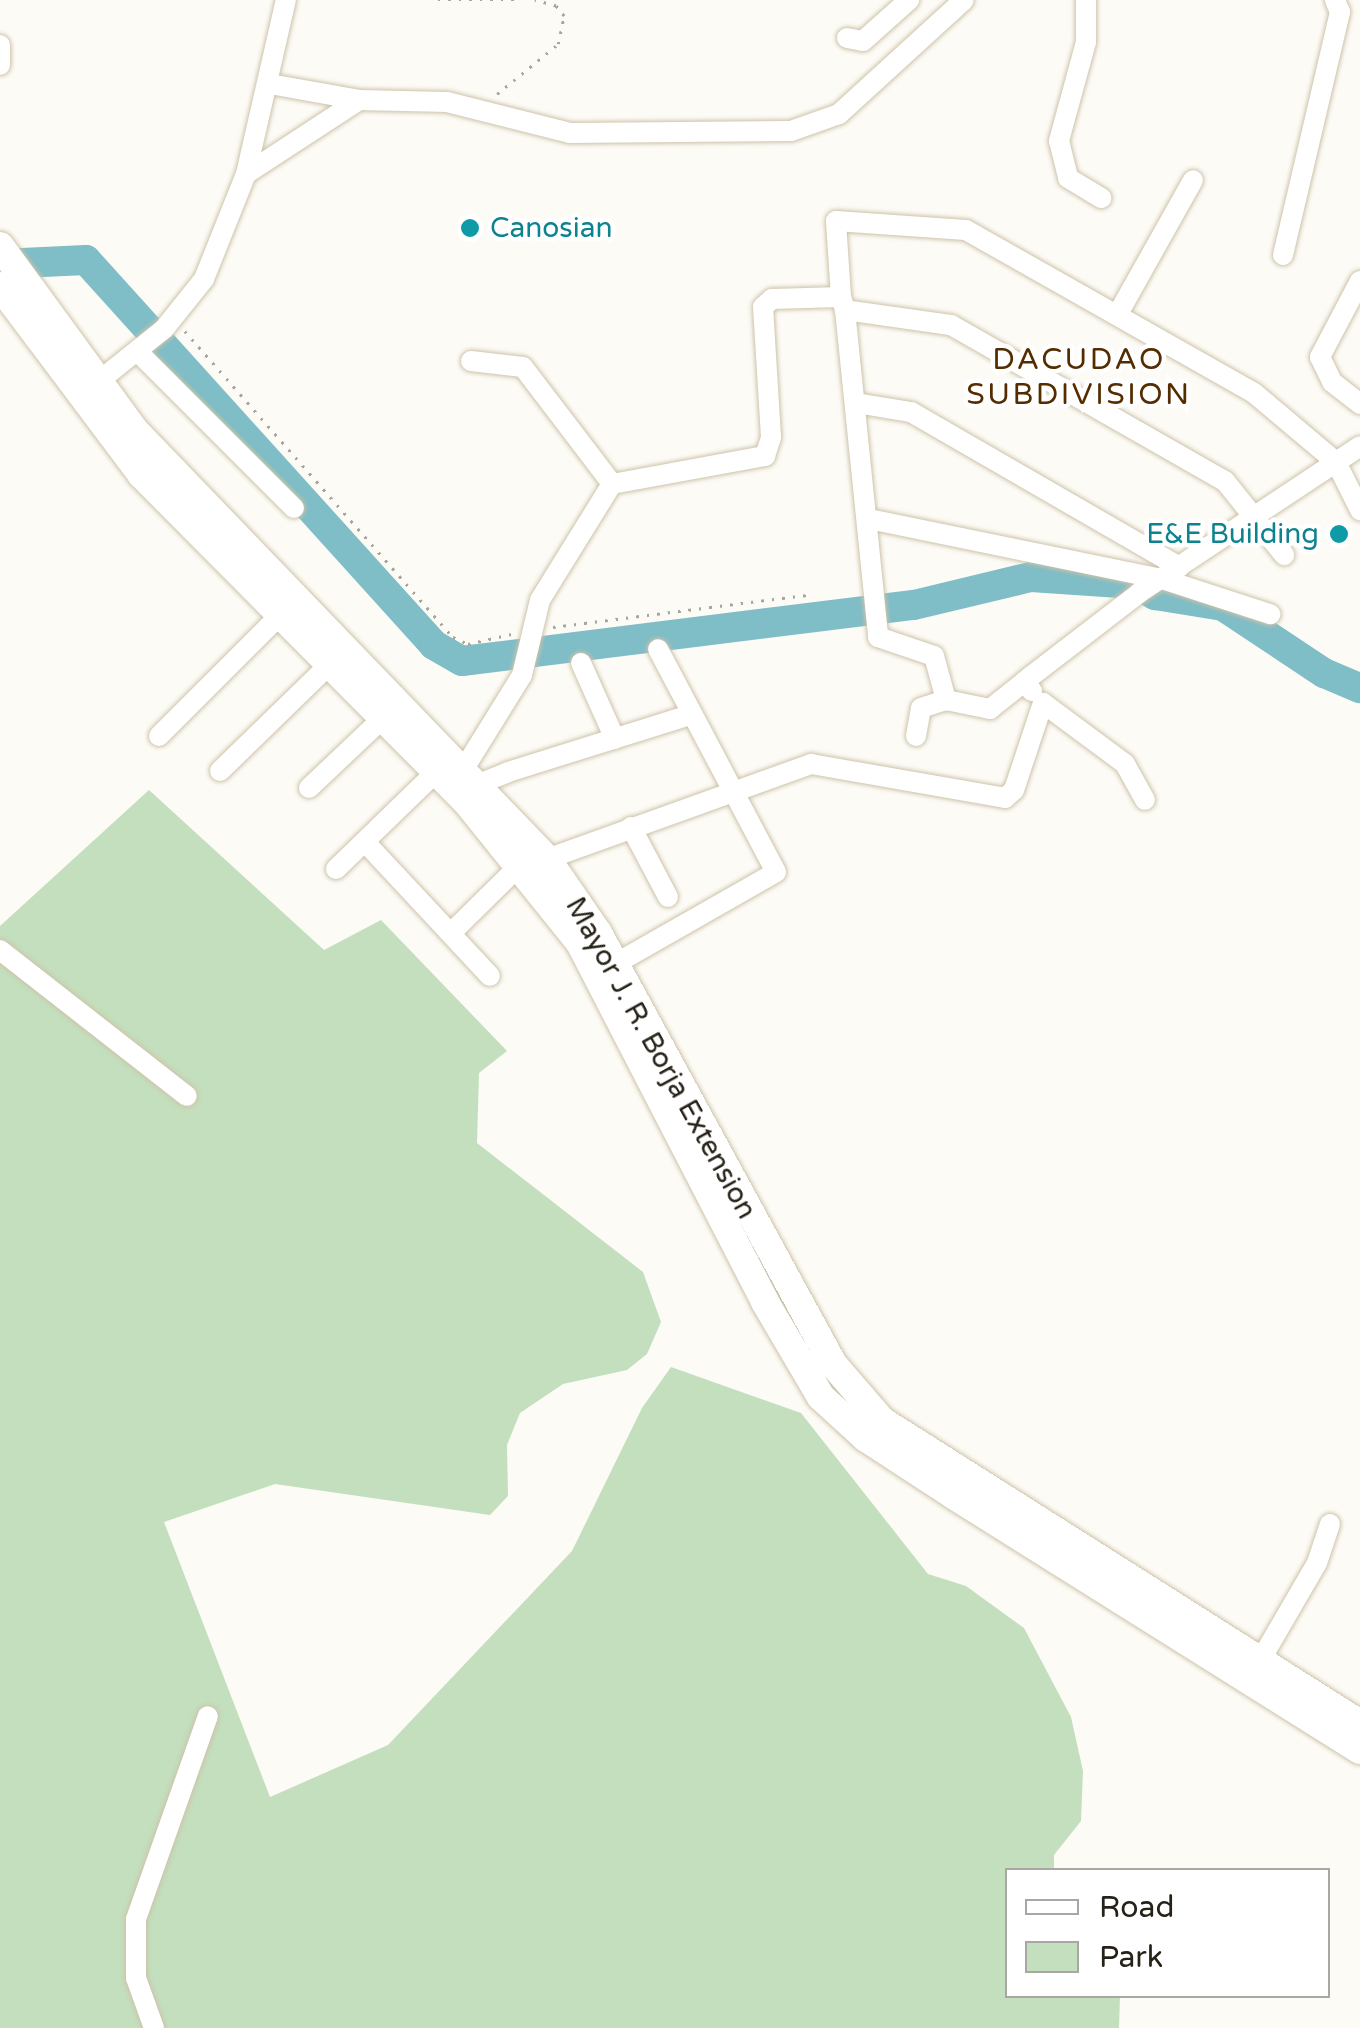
<!DOCTYPE html>
<style>
body{margin:0}
#map{position:relative;width:1360px;height:2028px;overflow:hidden;background:#fdfbf6;font-family:"Varela Round",sans-serif}
div>[style]{position:absolute}
.green>*{inset:0;background:#c3dfbd}
.river>*{height:30px;margin:-15px;padding:0 15px;transform-origin:15px;border-radius:15px;background:#7fbdc7}
.path>*{height:2.5px;margin-top:-1.25px;transform-origin:0;background:repeating-linear-gradient(90deg,#a8a59e 0 2.5px,transparent 0 10.5px)}
.roads{filter:drop-shadow(0 0 2px #cdc3a9) drop-shadow(0 0 2px #cdc3a9)}
.minor>*{height:20px;margin:-10px;padding:0 10px;transform-origin:10px;border-radius:10px;background:#fff}
.major>*{height:28px;margin:-14px;padding:0 14px;transform-origin:14px;border-radius:14px;background:#fff}
.dots>*{width:28px;height:28px;translate:-50% -50%;box-sizing:border-box;border:5px solid #fff;border-radius:50%}
span{translate:-50% -50%;white-space:nowrap;text-align:center;line-height:1.15;-webkit-text-stroke:9px #fff;paint-order:stroke}
.culture-label{font-size:28px;color:#0d838f}
.left{translate:0 -50%;text-align:left}
.right{translate:-100% -50%;text-align:right}
.street-label{font-size:28px;color:#262218}
.neighbourhood-label{font-size:30px;color:#542c00;letter-spacing:2.5px}
.legend{position:absolute;left:1005px;top:1868px;width:325px;height:130px;box-sizing:border-box;background:#fff;border:2px solid #a8a7a3;margin:0;padding:12px 18px;list-style:none;font-size:30px;color:#262218}
.legend li{display:flex;align-items:center;gap:20px;height:50px}
.legend b{width:50px;border:2px solid #a8a7a3}
</style>
<div id="map">
<div class="green">
<div style="clip-path:polygon(149px 790px,324px 950px,381px 920px,507px 1051px,479px 1073px,477px 1143px,643px 1272px,661px 1322px,647px 1354px,627px 1370px,563px 1384px,520px 1413px,507px 1445px,508px 1496px,490px 1515px,275px 1484px,164px 1522px,270px 1797px,388px 1745px,572px 1551px,642px 1408px,671px 1367px,801px 1413px,928px 1574px,966px 1586px,1024px 1628px,1071px 1717px,1083px 1771px,1081px 1821px,1054px 1855px,1054px 1870px,1008px 1870px,1008px 1996px,1120px 1996px,1119px 2028px,0 2028px,0 926px)"></div>
</div>
<div class="river">
<div style="left:0;top:264px;width:86px;rotate:-2.7deg"></div>
<div style="left:86px;top:260px;width:519px;rotate:47.89deg"></div>
<div style="left:434px;top:645px;width:32px;rotate:30deg"></div>
<div style="left:462px;top:661px;width:455px;rotate:-7.1deg"></div>
<div style="left:914px;top:605px;width:120px;rotate:-13.5deg"></div>
<div style="left:1031px;top:577px;width:104px;rotate:3.9deg"></div>
<div style="left:1135px;top:584px;width:23px;rotate:29deg"></div>
<div style="left:1155px;top:595px;width:69px;rotate:9.2deg"></div>
<div style="left:1223px;top:606px;width:121px;rotate:33.6deg"></div>
<div style="left:1324px;top:673px;width:39px;rotate:23deg"></div>
</div>
<div class="path">
<div style="left:438px;top:0;width:80px"></div>
<div style="left:497px;top:94px;width:79px;rotate:-39.3deg"></div>
<div style="left:558px;top:44px;width:29px;rotate:-78deg"></div>
<div style="left:564px;top:16px;width:13px;rotate:-129deg"></div>
<div style="left:556px;top:6px;width:22px;rotate:-164deg"></div>
<div style="left:185px;top:331px;width:407px;rotate:48.8deg"></div>
<div style="left:453px;top:637px;width:17px;rotate:25deg"></div>
<div style="left:468px;top:644px;width:44px;rotate:-13.1deg"></div>
<div style="left:553px;top:627px;width:256px;rotate:-7.2deg"></div>
</div>
<div class="roads">
<div class="minor">
<div style="left:1086px;top:0;width:42px;rotate:90deg"></div>
<div style="left:1086px;top:42px;width:103px;rotate:105.3deg"></div>
<div style="left:1059px;top:141px;width:38px;rotate:76deg"></div>
<div style="left:1068px;top:178px;width:39px;rotate:31deg"></div>
<div style="left:847px;top:38px;width:16px;rotate:11deg"></div>
<div style="left:863px;top:41px;width:62px;rotate:-41.7deg"></div>
<div style="left:0;top:45px;width:20px;rotate:90deg"></div>
<div style="left:270px;top:84px;width:90px;rotate:10.2deg"></div>
<div style="left:359px;top:100px;width:88px;rotate:1.3deg"></div>
<div style="left:447px;top:102px;width:127px;rotate:14.1deg"></div>
<div style="left:570px;top:133px;width:221px;rotate:-0.5deg"></div>
<div style="left:791px;top:131px;width:51px;rotate:-19.5deg"></div>
<div style="left:839px;top:114px;width:169px;rotate:-42.4deg"></div>
<div style="left:246px;top:174px;width:135px;rotate:-33.2deg"></div>
<div style="left:1283px;top:255px;width:250px;rotate:-76.8deg"></div>
<div style="left:1340px;top:12px;width:13px;rotate:-113deg"></div>
<div style="left:1360px;top:281px;width:86px;rotate:117.8deg"></div>
<div style="left:1320px;top:357px;width:28px;rotate:64deg"></div>
<div style="left:1332px;top:382px;width:36px;rotate:38deg"></div>
<div style="left:841px;top:297px;width:76px;rotate:-93.8deg"></div>
<div style="left:836px;top:221px;width:130px;rotate:4deg"></div>
<div style="left:966px;top:230px;width:331px;rotate:29.5deg"></div>
<div style="left:1254px;top:393px;width:107px;rotate:40.1deg"></div>
<div style="left:1336px;top:462px;width:54px;rotate:63.4deg"></div>
<div style="left:845px;top:310px;width:329px;rotate:84.2deg"></div>
<div style="left:878px;top:637px;width:59px;rotate:18.7deg"></div>
<div style="left:934px;top:656px;width:46px;rotate:74.7deg"></div>
<div style="left:946px;top:700px;width:45px;rotate:11.6deg"></div>
<div style="left:990px;top:709px;width:43px;rotate:-38.5deg"></div>
<div style="left:1119px;top:312px;width:151px;rotate:-60.7deg"></div>
<div style="left:137px;top:351px;width:222px;rotate:45deg"></div>
<div style="left:471px;top:361px;width:52px;rotate:6.6deg"></div>
<div style="left:523px;top:367px;width:147px;rotate:52.7deg"></div>
<div style="left:89px;top:389px;width:96px;rotate:-38.7deg"></div>
<div style="left:164px;top:329px;width:64px;rotate:-51.3deg"></div>
<div style="left:204px;top:279px;width:113px;rotate:-68.2deg"></div>
<div style="left:246px;top:174px;width:179px;rotate:-77.1deg"></div>
<div style="left:856px;top:403px;width:56px;rotate:9.3deg"></div>
<div style="left:911px;top:412px;width:310px;rotate:30deg"></div>
<div style="left:869px;top:519px;width:299px;rotate:11.6deg"></div>
<div style="left:1162px;top:579px;width:114px;rotate:18deg"></div>
<div style="left:581px;top:663px;width:83px;rotate:65.9deg"></div>
<div style="left:1032px;top:691px;width:12px;rotate:-132deg"></div>
<div style="left:1024px;top:682px;width:8px;rotate:-40deg"></div>
<div style="left:1030px;top:677px;width:138px;rotate:-37.6deg"></div>
<div style="left:1139px;top:593px;width:265px;rotate:-33.6deg"></div>
<div style="left:159px;top:736px;width:174px;rotate:-45deg"></div>
<div style="left:916px;top:736px;width:28px;rotate:-80deg"></div>
<div style="left:921px;top:708px;width:26px;rotate:-18deg"></div>
<div style="left:220px;top:771px;width:155px;rotate:-44.2deg"></div>
<div style="left:457px;top:780px;width:123px;rotate:-58.2deg"></div>
<div style="left:522px;top:675px;width:77px;rotate:-76.5deg"></div>
<div style="left:540px;top:600px;width:137px;rotate:-58.2deg"></div>
<div style="left:612px;top:484px;width:156px;rotate:-10.4deg"></div>
<div style="left:765px;top:456px;width:20px;rotate:-72deg"></div>
<div style="left:771px;top:437px;width:130px;rotate:-93.5deg"></div>
<div style="left:763px;top:307px;width:12px;rotate:-42deg"></div>
<div style="left:772px;top:299px;width:69px;rotate:-1.7deg"></div>
<div style="left:841px;top:297px;width:14px;rotate:73deg"></div>
<div style="left:845px;top:310px;width:107px;rotate:8.1deg"></div>
<div style="left:951px;top:325px;width:315px;rotate:29.7deg"></div>
<div style="left:1225px;top:481px;width:95px;rotate:51.4deg"></div>
<div style="left:309px;top:788px;width:100px;rotate:-43.4deg"></div>
<div style="left:468px;top:796px;width:16px;rotate:-47deg"></div>
<div style="left:479px;top:784px;width:31px;rotate:-22deg"></div>
<div style="left:508px;top:772px;width:191px;rotate:-17.4deg"></div>
<div style="left:631px;top:827px;width:79px;rotate:62.1deg"></div>
<div style="left:365px;top:842px;width:183px;rotate:47deg"></div>
<div style="left:547px;top:859px;width:281px;rotate:-19.8deg"></div>
<div style="left:811px;top:764px;width:197px;rotate:9.9deg"></div>
<div style="left:1005px;top:798px;width:12px;rotate:-42deg"></div>
<div style="left:1014px;top:790px;width:92px;rotate:-71.6deg"></div>
<div style="left:1043px;top:703px;width:102px;rotate:36.6deg"></div>
<div style="left:1125px;top:764px;width:41px;rotate:60.9deg"></div>
<div style="left:336px;top:869px;width:139px;rotate:-44.1deg"></div>
<div style="left:451px;top:933px;width:97px;rotate:-44.6deg"></div>
<div style="left:0;top:950px;width:237px;rotate:38deg"></div>
<div style="left:615px;top:964px;width:185px;rotate:-29.7deg"></div>
<div style="left:776px;top:872px;width:252px;rotate:-117.9deg"></div>
<div style="left:1260px;top:1661px;width:113px;rotate:-59.8deg"></div>
<div style="left:1317px;top:1563px;width:41px;rotate:-71.6deg"></div>
<div style="left:154px;top:2028px;width:53px;rotate:-109.8deg"></div>
<div style="left:136px;top:1978px;width:59px;rotate:-90deg"></div>
<div style="left:136px;top:1919px;width:215px;rotate:-70.5deg"></div>
</div>
<div class="major">
<div style="left:0;top:246px;width:229px;rotate:53.9deg"></div>
<div style="left:135px;top:431px;width:594px;rotate:46.09deg"></div>
<div style="left:547px;top:859px;width:90px;rotate:55.4deg"></div>
<div style="left:598px;top:933px;width:490px;rotate:61.4deg"></div>
<div style="left:832px;top:1363px;width:77px;rotate:49.2deg"></div>
<div style="left:882px;top:1421px;width:566px;rotate:32.37deg"></div>
<div style="left:0;top:286px;width:235px;rotate:53.1deg"></div>
<div style="left:141px;top:474px;width:460px;rotate:45.2deg"></div>
<div style="left:465px;top:800px;width:184px;rotate:51.2deg"></div>
<div style="left:580px;top:943px;width:404px;rotate:62.7deg"></div>
<div style="left:765px;top:1302px;width:110px;rotate:59.5deg"></div>
<div style="left:821px;top:1397px;width:61px;rotate:42.3deg"></div>
<div style="left:866px;top:1438px;width:106px;rotate:33.1deg"></div>
<div style="left:955px;top:1496px;width:478px;rotate:32.1deg"></div>
</div>
</div>
<div class="dots">
<div style="left:470px;top:228px;background:#0f9aa8"></div>
<div style="left:1339px;top:534px;background:#0f9aa8"></div>
</div>
<div class="culture-label">
<span class="left" style="left:490px;top:228px">Canosian</span>
<span class="right" style="left:1319px;top:534px">E&amp;E Building</span>
</div>
<div class="street-label">
<span style="left:661px;top:1058px;rotate:61deg">Mayor J. R. Borja Extension</span>
</div>
<div class="neighbourhood-label">
<span style="left:1079px;top:377px">DACUDAO<br>SUBDIVISION</span>
</div>
<ul class="legend">
<li><b style="height:12px;background:#fff"></b>Road</li>
<li><b style="height:28px;background:#c3dfbd"></b>Park</li>
</ul>
</div>
